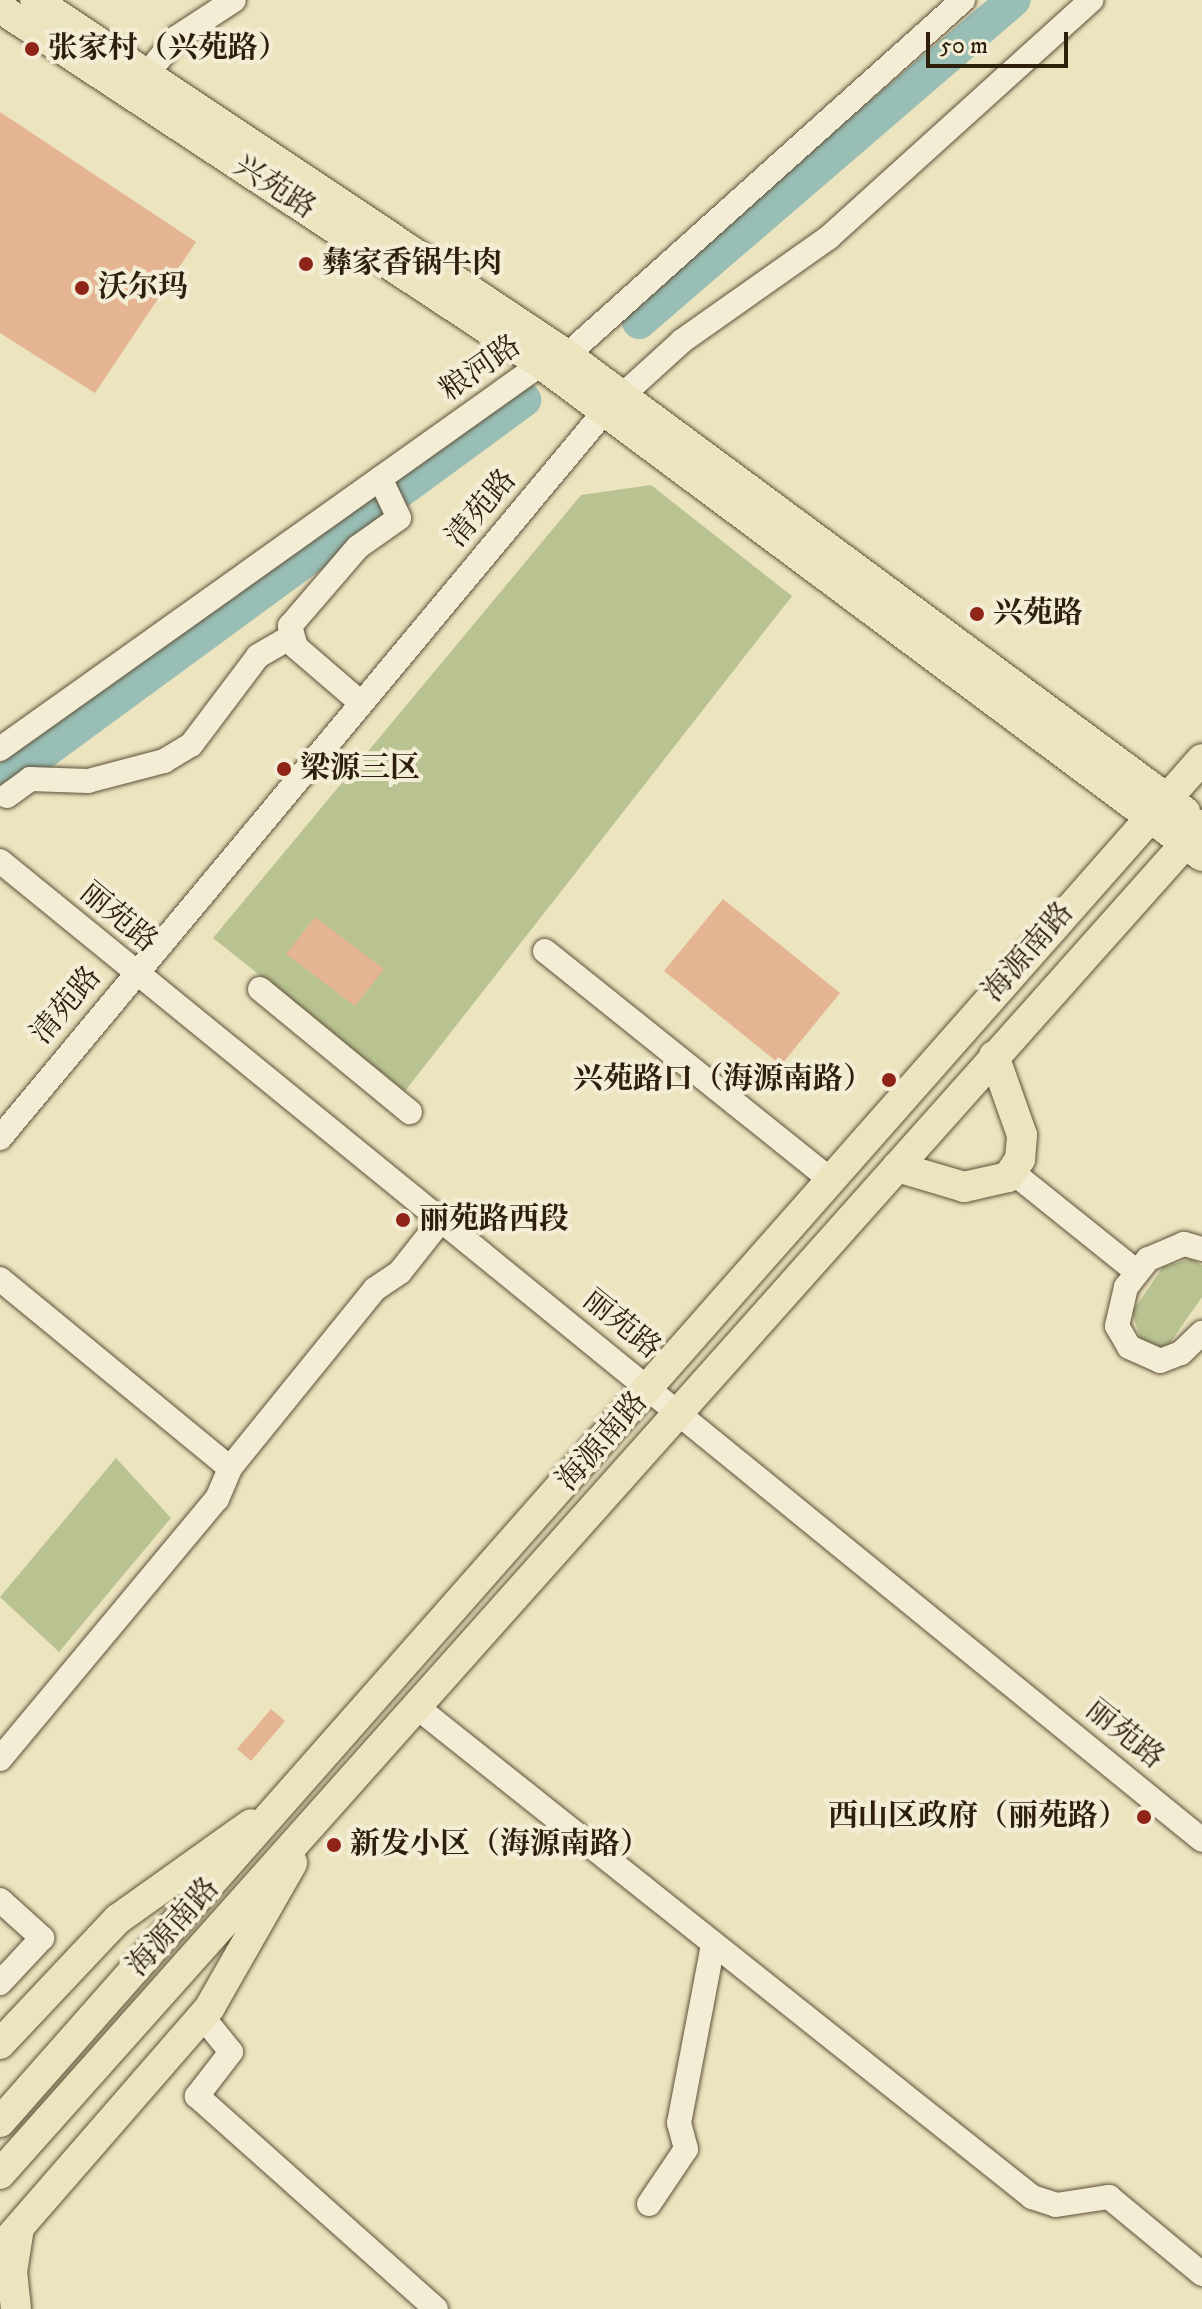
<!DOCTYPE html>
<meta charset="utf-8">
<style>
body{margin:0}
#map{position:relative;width:1202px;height:2309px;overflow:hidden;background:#ece3bf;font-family:"IM FELL DW Pica","Noto Serif SC",serif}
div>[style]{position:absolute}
.green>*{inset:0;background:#b9c391}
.river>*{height:34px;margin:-17px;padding:0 17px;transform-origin:17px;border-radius:17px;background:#99beb5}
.building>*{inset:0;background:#e4b493}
.roads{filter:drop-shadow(0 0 2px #5d5039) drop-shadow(0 0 2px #5d5039)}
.minor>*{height:24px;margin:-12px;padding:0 12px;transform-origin:12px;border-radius:12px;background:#f3edd5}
.major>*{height:30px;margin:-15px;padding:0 15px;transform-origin:15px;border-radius:15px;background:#ece3bf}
.dots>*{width:22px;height:22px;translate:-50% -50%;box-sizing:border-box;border:4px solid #f3edd5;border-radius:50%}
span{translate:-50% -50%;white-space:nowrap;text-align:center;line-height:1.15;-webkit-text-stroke:8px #f3edd5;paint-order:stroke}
.poi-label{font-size:30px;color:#2d1f0c;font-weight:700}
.left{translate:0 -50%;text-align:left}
.right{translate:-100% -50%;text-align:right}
.street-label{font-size:30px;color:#2d1f0c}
.scale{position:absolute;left:926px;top:32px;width:142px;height:36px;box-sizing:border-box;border:4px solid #2d1f0c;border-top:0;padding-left:10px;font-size:24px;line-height:28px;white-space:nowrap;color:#2d1f0c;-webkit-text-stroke:6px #f3edd5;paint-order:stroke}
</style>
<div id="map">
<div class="green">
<div style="clip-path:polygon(651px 485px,792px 596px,405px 1091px,213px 938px,581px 495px)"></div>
<div style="clip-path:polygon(1190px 1259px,1202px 1265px,1202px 1297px,1163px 1353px,1142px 1343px,1132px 1312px,1163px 1267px)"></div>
<div style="clip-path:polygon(116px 1458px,171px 1518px,59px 1652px,0 1597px)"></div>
</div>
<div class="river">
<div style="left:639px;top:322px;width:494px;rotate:-40.7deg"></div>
<div style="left:0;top:784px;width:650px;rotate:-36.23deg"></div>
</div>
<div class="building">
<div style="clip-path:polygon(0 112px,196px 242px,95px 393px,0 333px)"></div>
<div style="clip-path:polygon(723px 899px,840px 993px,781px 1065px,664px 971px)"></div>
<div style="clip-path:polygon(315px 917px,384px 969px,355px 1006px,286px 954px)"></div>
<div style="clip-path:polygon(271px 1709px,285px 1721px,251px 1761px,237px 1749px)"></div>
</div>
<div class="roads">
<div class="minor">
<div style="left:147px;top:74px;width:46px;rotate:-51.1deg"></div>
<div style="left:176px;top:38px;width:69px;rotate:-33.2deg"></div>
<div style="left:361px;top:703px;width:86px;rotate:-139.3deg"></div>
<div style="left:296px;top:647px;width:22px;rotate:-106deg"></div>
<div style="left:290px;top:626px;width:104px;rotate:-49.3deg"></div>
<div style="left:358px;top:547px;width:50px;rotate:-35.3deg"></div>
<div style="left:399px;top:518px;width:44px;rotate:-115.4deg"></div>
<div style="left:0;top:749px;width:664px;rotate:-35.44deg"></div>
<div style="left:541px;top:364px;width:28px;rotate:-19deg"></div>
<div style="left:567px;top:355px;width:532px;rotate:-41.88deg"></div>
<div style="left:7px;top:796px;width:29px;rotate:-36deg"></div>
<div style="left:30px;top:779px;width:58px;rotate:2deg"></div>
<div style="left:88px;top:781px;width:79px;rotate:-14.7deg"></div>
<div style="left:164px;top:761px;width:31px;rotate:-31deg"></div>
<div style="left:191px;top:745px;width:111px;rotate:-53deg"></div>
<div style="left:258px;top:656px;width:38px;rotate:-30deg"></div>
<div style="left:0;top:861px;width:1550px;rotate:39.16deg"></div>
<div style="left:545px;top:951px;width:366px;rotate:38.7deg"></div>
<div style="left:260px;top:989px;width:194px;rotate:39.4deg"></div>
<div style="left:0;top:1138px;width:944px;rotate:-50.24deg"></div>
<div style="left:604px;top:412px;width:105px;rotate:-42.3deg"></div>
<div style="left:682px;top:341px;width:179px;rotate:-35.2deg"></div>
<div style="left:828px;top:238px;width:355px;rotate:-42.1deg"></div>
<div style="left:1011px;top:1171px;width:160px;rotate:38.7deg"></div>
<div style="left:1202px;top:1249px;width:19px;rotate:-164deg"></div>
<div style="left:1184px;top:1244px;width:39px;rotate:157deg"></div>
<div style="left:1148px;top:1259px;width:36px;rotate:128deg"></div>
<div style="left:1126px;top:1287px;width:40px;rotate:103deg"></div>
<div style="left:1117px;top:1326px;width:24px;rotate:60deg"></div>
<div style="left:1129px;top:1347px;width:34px;rotate:24deg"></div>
<div style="left:1160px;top:1361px;width:22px;rotate:-21deg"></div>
<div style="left:1181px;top:1353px;width:29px;rotate:-44deg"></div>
<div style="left:0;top:1279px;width:298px;rotate:39.4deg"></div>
<div style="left:418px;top:1708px;width:785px;rotate:38.53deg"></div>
<div style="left:1032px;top:2197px;width:25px;rotate:18deg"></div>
<div style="left:1056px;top:2205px;width:54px;rotate:-8.6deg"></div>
<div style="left:1109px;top:2197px;width:121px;rotate:39.6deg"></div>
<div style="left:0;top:1759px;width:339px;rotate:-50.2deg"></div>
<div style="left:217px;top:1499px;width:34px;rotate:-67deg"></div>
<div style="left:230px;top:1468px;width:230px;rotate:-51deg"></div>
<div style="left:375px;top:1289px;width:30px;rotate:-34deg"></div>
<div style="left:400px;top:1272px;width:66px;rotate:-51.7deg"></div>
<div style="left:0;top:1900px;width:57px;rotate:42.1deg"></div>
<div style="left:42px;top:1938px;width:62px;rotate:133deg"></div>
<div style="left:202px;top:2016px;width:46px;rotate:51.1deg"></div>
<div style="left:231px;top:2052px;width:56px;rotate:127.7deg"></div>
<div style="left:197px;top:2096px;width:320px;rotate:41.7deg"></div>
<div style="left:649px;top:2204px;width:66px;rotate:-56.1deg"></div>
<div style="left:686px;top:2149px;width:27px;rotate:-105deg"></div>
<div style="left:679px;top:2123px;width:181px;rotate:-79.2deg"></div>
</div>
<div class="major">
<div style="left:35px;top:0;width:640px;rotate:33.71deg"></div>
<div style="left:567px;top:355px;width:769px;rotate:36.48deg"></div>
<div style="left:0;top:8px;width:648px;rotate:33.35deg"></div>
<div style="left:541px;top:364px;width:824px;rotate:36.66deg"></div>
<div style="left:897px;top:1167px;width:70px;rotate:16.6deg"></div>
<div style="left:964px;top:1187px;width:45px;rotate:-12.8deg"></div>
<div style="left:1008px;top:1177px;width:22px;rotate:-56deg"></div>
<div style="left:1020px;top:1159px;width:24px;rotate:-85deg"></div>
<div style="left:1022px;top:1135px;width:84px;rotate:-109.5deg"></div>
<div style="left:0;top:2044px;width:172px;rotate:-46.7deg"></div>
<div style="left:118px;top:1919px;width:163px;rotate:-35.5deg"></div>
<div style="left:0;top:2122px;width:1817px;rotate:-48.59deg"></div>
<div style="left:0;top:2174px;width:1807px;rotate:-48.3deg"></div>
<div style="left:0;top:2249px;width:320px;rotate:-49deg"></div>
<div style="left:210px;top:2007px;width:166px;rotate:-60.3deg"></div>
<div style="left:16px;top:2309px;width:37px;rotate:-96deg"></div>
<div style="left:12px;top:2272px;width:45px;rotate:-81deg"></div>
</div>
</div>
<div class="dots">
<div style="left:32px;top:49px;background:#8f2418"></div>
<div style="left:306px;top:264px;background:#8f2418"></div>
<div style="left:82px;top:288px;background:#8f2418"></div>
<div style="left:977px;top:614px;background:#8f2418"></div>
<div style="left:284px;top:769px;background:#8f2418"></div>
<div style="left:889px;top:1080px;background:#8f2418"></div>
<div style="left:403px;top:1220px;background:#8f2418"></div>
<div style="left:1144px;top:1817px;background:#8f2418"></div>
<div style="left:334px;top:1845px;background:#8f2418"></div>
</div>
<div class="poi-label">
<span class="left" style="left:48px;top:49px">张家村（兴苑路）</span>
<span class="left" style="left:322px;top:264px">彝家香锅牛肉</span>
<span class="left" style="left:98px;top:288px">沃尔玛</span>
<span class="left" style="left:993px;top:614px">兴苑路</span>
<span class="left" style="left:300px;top:769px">梁源三区</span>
<span class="right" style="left:873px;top:1080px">兴苑路口（海源南路）</span>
<span class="left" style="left:419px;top:1220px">丽苑路西段</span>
<span class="right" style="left:1128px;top:1817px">西山区政府（丽苑路）</span>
<span class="left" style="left:350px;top:1845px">新发小区（海源南路）</span>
</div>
<div class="street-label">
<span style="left:274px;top:188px;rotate:33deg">兴苑路</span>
<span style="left:481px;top:369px;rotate:-35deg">粮河路</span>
<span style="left:482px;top:509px;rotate:-50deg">清苑路</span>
<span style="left:118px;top:918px;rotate:40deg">丽苑路</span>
<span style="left:1029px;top:953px;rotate:-49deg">海源南路</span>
<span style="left:67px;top:1006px;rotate:-50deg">清苑路</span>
<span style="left:621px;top:1325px;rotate:39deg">丽苑路</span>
<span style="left:603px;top:1442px;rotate:-49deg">海源南路</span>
<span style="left:1124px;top:1735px;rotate:39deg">丽苑路</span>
<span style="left:174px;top:1928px;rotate:-48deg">海源南路</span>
</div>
<div class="scale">50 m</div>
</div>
